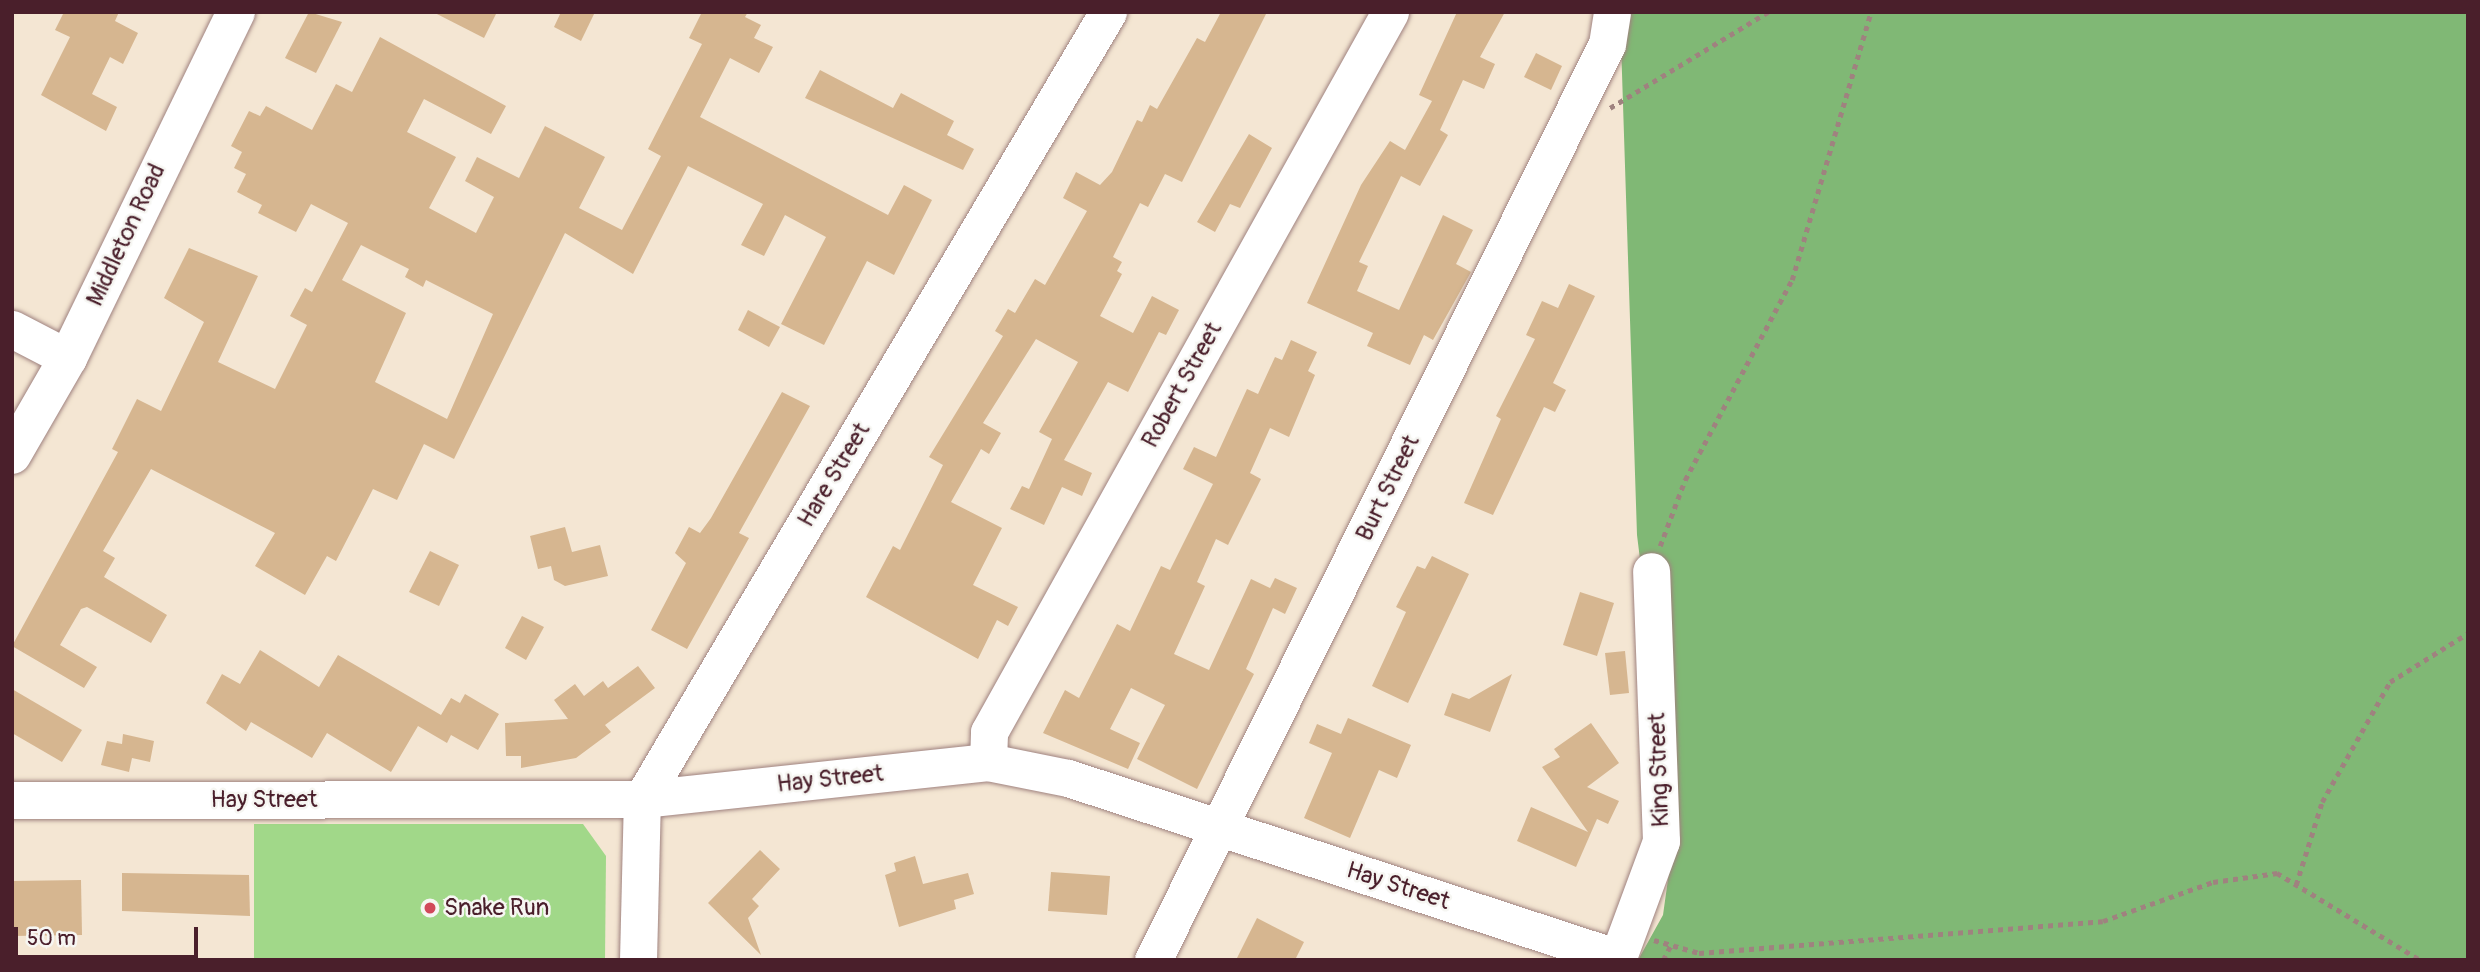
<!DOCTYPE html>
<style>
body{margin:0}
#map{position:relative;width:2480px;height:972px;overflow:hidden;background:#f4e6d3;font-family:Pangolin,sans-serif}
div>[style]{position:absolute}
.green>*{inset:0;background:#a1d889}
.forest>*{inset:0;background:#80b875}
.building>*{inset:0;background:#d6b690}
.path>*{height:4.5px;margin-top:-2.25px;transform-origin:0;background:repeating-linear-gradient(90deg,#9f827f 0 5px,transparent 0 10px)}
.roads{filter:drop-shadow(0 0 2px #9f827f) drop-shadow(0 0 2px #9f827f)}
.minor>*{height:37px;margin:-18.5px;padding:0 18.5px;transform-origin:18.5px;border-radius:18.5px;background:#fff}
.major>*{height:38px;margin:-19px;padding:0 19px;transform-origin:19px;border-radius:19px;background:#fff}
.dots>*{width:19px;height:19px;translate:-50% -50%;box-sizing:border-box;border:4px solid #f6f6f2;border-radius:50%}
span{translate:-50% -50%;white-space:nowrap;text-align:center;line-height:1.15;-webkit-text-stroke:5px #f6f6f2;paint-order:stroke}
.street-label{font-size:24px;color:#4a1f2b}
.poi-label{font-size:24px;color:#4a1f2b}
.left{translate:0 -50%;text-align:left}
.frame{position:absolute;inset:0;border:14px solid #4a1f2b;pointer-events:none}
.scale{position:absolute;left:14px;top:927px;width:184px;height:32px;box-sizing:border-box;border:4px solid #4a1f2b;border-top:0;padding-left:9px;font-size:21px;line-height:24px;white-space:nowrap;color:#4a1f2b;-webkit-text-stroke:5px #f6f6f2;paint-order:stroke}
</style>
<div id="map">
<div class="green">
<div style="clip-path:polygon(254px 824px,583px 824px,606px 856px,605px 960px,254px 960px)"></div>
</div>
<div class="forest">
<div style="clip-path:polygon(1620px 12px,2468px 12px,2468px 960px,1638px 960px,1663px 915px,1674px 836px,1637px 535px)"></div>
</div>
<div class="building">
<div style="clip-path:polygon(64px 12px,119px 12px,115px 21px,138px 33px,123px 64px,110px 57px,92px 94px,117px 107px,106px 131px,41px 95px,70px 37px,55px 30px)"></div>
<div style="clip-path:polygon(309px 12px,342px 22px,316px 73px,285px 58px)"></div>
<div style="clip-path:polygon(433px 12px,497px 12px,484px 38px)"></div>
<div style="clip-path:polygon(561px 12px,595px 12px,581px 41px,554px 27px)"></div>
<div style="clip-path:polygon(evenodd,702px 12px,748px 12px,745px 17px,761px 25px,754px 38px,773px 47px,759px 73px,730px 58px,700px 117px,888px 215px,904px 185px,932px 200px,894px 275px,867px 261px,824px 345px,781px 324px,826px 237px,785px 215px,764px 256px,741px 245px,763px 204px,688px 166px,633px 274px,565px 233px,454px 459px,424px 444px,397px 500px,373px 489px,336px 561px,327px 556px,305px 595px,255px 566px,275px 533px,151px 469px,103px 551px,115px 558px,104px 577px,167px 615px,151px 643px,87px 607px,81px 609px,60px 645px,97px 667px,84px 688px,12px 646px,118px 452px,112px 449px,137px 399px,161px 411px,204px 322px,164px 298px,189px 248px,258px 276px,218px 362px,275px 389px,307px 325px,290px 316px,305px 288px,312px 292px,348px 223px,311px 204px,296px 232px,258px 213px,262px 205px,237px 192px,246px 174px,234px 168px,242px 152px,231px 146px,249px 111px,260px 116px,266px 106px,312px 130px,336px 84px,352px 92px,380px 37px,506px 106px,491px 134px,424px 99px,407px 132px,456px 157px,429px 208px,476px 233px,494px 197px,465px 181px,477px 157px,519px 178px,545px 126px,605px 157px,579px 208px,622px 230px,661px 156px,648px 149px,702px 44px,689px 38px,702px 12px,361px 245px,409px 269px,405px 277px,423px 287px,426px 280px,493px 314px,447px 419px,375px 382px,406px 313px,342px 280px,361px 245px)"></div>
<div style="clip-path:polygon(1221px 12px,1267px 12px,1182px 182px,1165px 174px,1148px 207px,1140px 203px,1113px 257px,1122px 262px,1117px 271px,1122px 274px,1100px 316px,1133px 333px,1152px 296px,1179px 310px,1166px 335px,1159px 332px,1128px 392px,1108px 382px,1064px 460px,1092px 473px,1082px 496px,1062px 487px,1044px 525px,1010px 509px,1022px 486px,1029px 489px,1052px 439px,1039px 432px,1078px 362px,1036px 339px,983px 423px,1001px 433px,989px 454px,981px 449px,951px 502px,1002px 528px,973px 585px,1018px 607px,1008px 626px,997px 620px,978px 659px,866px 597px,893px 546px,900px 550px,943px 465px,929px 457px,1003px 336px,995px 331px,1008px 309px,1015px 313px,1035px 279px,1045px 285px,1087px 211px,1063px 198px,1076px 172px,1100px 185px,1112px 172px,1137px 120px,1142px 122px,1150px 105px,1157px 109px,1197px 38px,1205px 42px)"></div>
<div style="clip-path:polygon(1457px 12px,1505px 12px,1480px 57px,1495px 64px,1484px 89px,1463px 80px,1440px 130px,1448px 135px,1420px 186px,1401px 176px,1359px 262px,1368px 266px,1357px 291px,1399px 310px,1443px 215px,1473px 230px,1456px 264px,1471px 272px,1433px 340px,1424px 335px,1410px 365px,1367px 346px,1373px 333px,1307px 303px,1361px 185px,1390px 141px,1405px 150px,1432px 101px,1419px 95px)"></div>
<div style="clip-path:polygon(1536px 53px,1562px 66px,1551px 90px,1524px 77px)"></div>
<div style="clip-path:polygon(820px 70px,893px 108px,901px 93px,954px 121px,947px 135px,974px 149px,963px 170px,805px 98px)"></div>
<div style="clip-path:polygon(1249px 134px,1272px 148px,1240px 208px,1230px 204px,1215px 232px,1197px 222px)"></div>
<div style="clip-path:polygon(1569px 284px,1595px 296px,1553px 383px,1566px 390px,1555px 412px,1544px 407px,1493px 515px,1464px 503px,1501px 419px,1496px 416px,1535px 339px,1526px 335px,1542px 301px,1558px 308px)"></div>
<div style="clip-path:polygon(748px 310px,780px 327px,769px 347px,738px 330px)"></div>
<div style="clip-path:polygon(1291px 340px,1317px 352px,1308px 371px,1315px 375px,1289px 437px,1270px 428px,1250px 473px,1261px 479px,1228px 545px,1216px 539px,1197px 582px,1205px 586px,1174px 654px,1209px 670px,1251px 579px,1270px 588px,1275px 578px,1297px 588px,1285px 614px,1273px 608px,1246px 669px,1254px 674px,1197px 789px,1137px 759px,1165px 705px,1131px 688px,1110px 729px,1140px 743px,1128px 769px,1043px 733px,1065px 690px,1079px 698px,1117px 624px,1130px 631px,1161px 566px,1170px 570px,1213px 484px,1183px 469px,1194px 447px,1216px 457px,1247px 389px,1258px 394px,1275px 357px,1282px 360px)"></div>
<div style="clip-path:polygon(782px 392px,810px 406px,739px 533px,749px 538px,687px 649px,651px 630px,686px 563px,675px 553px,689px 527px,700px 533px,711px 518px)"></div>
<div style="clip-path:polygon(565px 527px,572px 552px,600px 545px,608px 576px,565px 586px,554px 580px,551px 566px,538px 569px,530px 536px)"></div>
<div style="clip-path:polygon(430px 551px,459px 565px,439px 606px,409px 592px)"></div>
<div style="clip-path:polygon(1432px 556px,1469px 574px,1408px 703px,1372px 686px,1406px 612px,1396px 607px,1417px 566px,1425px 569px)"></div>
<div style="clip-path:polygon(1580px 592px,1614px 603px,1597px 656px,1563px 645px)"></div>
<div style="clip-path:polygon(522px 616px,544px 627px,526px 660px,505px 648px)"></div>
<div style="clip-path:polygon(260px 650px,319px 687px,338px 655px,441px 715px,451px 698px,460px 703px,465px 694px,499px 714px,478px 750px,451px 735px,447px 743px,418px 726px,391px 772px,327px 733px,312px 758px,251px 722px,246px 731px,206px 703px,222px 674px,240px 684px)"></div>
<div style="clip-path:polygon(1625px 651px,1629px 693px,1610px 695px,1605px 653px)"></div>
<div style="clip-path:polygon(638px 666px,655px 688px,605px 725px,611px 732px,576px 758px,521px 768px,521px 756px,506px 756px,505px 723px,568px 719px,554px 700px,575px 684px,584px 696px,603px 681px,608px 688px)"></div>
<div style="clip-path:polygon(1512px 674px,1490px 732px,1444px 715px,1452px 693px,1469px 699px)"></div>
<div style="clip-path:polygon(12px 689px,82px 730px,62px 762px,12px 733px)"></div>
<div style="clip-path:polygon(1348px 718px,1411px 745px,1397px 778px,1379px 770px,1350px 838px,1304px 818px,1332px 753px,1309px 743px,1317px 724px,1341px 734px)"></div>
<div style="clip-path:polygon(1591px 723px,1619px 763px,1587px 787px,1619px 801px,1608px 824px,1597px 819px,1576px 867px,1517px 841px,1531px 807px,1588px 832px,1542px 767px,1560px 757px,1554px 749px)"></div>
<div style="clip-path:polygon(123px 734px,154px 741px,150px 762px,132px 758px,129px 772px,101px 765px,107px 741px,122px 744px)"></div>
<div style="clip-path:polygon(760px 850px,780px 869px,752px 899px,759px 906px,748px 918px,761px 955px,708px 903px)"></div>
<div style="clip-path:polygon(915px 856px,923px 884px,968px 873px,974px 894px,954px 900px,956px 909px,899px 927px,885px 875px,896px 871px,894px 863px)"></div>
<div style="clip-path:polygon(1051px 872px,1110px 876px,1107px 915px,1048px 911px)"></div>
<div style="clip-path:polygon(122px 873px,249px 875px,250px 916px,122px 911px)"></div>
<div style="clip-path:polygon(81px 880px,82px 935px,12px 936px,12px 881px)"></div>
<div style="clip-path:polygon(1257px 918px,1304px 942px,1295px 960px,1236px 960px)"></div>
</div>
<div class="path">
<div style="left:1610px;top:108px;width:185px;rotate:-31.3deg"></div>
<div style="left:1660px;top:546px;width:71px;rotate:-69.3deg"></div>
<div style="left:1685px;top:480px;width:227px;rotate:-61.9deg"></div>
<div style="left:1792px;top:280px;width:279px;rotate:-73.6deg"></div>
<div style="left:2296px;top:885px;width:87px;rotate:-72.6deg"></div>
<div style="left:2322px;top:802px;width:138px;rotate:-60.5deg"></div>
<div style="left:2390px;top:682px;width:92px;rotate:-32.1deg"></div>
<div style="left:1654px;top:940px;width:47px;rotate:16.1deg"></div>
<div style="left:1699px;top:953px;width:405px;rotate:-4.5deg"></div>
<div style="left:2103px;top:921px;width:117px;rotate:-19.5deg"></div>
<div style="left:2213px;top:882px;width:65px;rotate:-8deg"></div>
<div style="left:2277px;top:873px;width:167px;rotate:31.3deg"></div>
<div style="left:1663px;top:960px;width:17px;rotate:-62deg"></div>
</div>
<div class="roads">
<div class="minor">
<div style="left:12px;top:329px;width:63px;rotate:27.4deg"></div>
<div style="left:988px;top:762px;width:30px;rotate:-88deg"></div>
<div style="left:989px;top:732px;width:824px;rotate:-60.88deg"></div>
<div style="left:12px;top:800px;width:630px;rotate:-0.09deg"></div>
<div style="left:642px;top:799px;width:348px;rotate:-6.1deg"></div>
<div style="left:988px;top:762px;width:82px;rotate:11.3deg"></div>
<div style="left:1068px;top:778px;width:579px;rotate:18.12deg"></div>
<div style="left:638px;top:960px;width:161px;rotate:-88.6deg"></div>
<div style="left:642px;top:799px;width:915px;rotate:-59.37deg"></div>
<div style="left:1153px;top:960px;width:1022px;rotate:-63.64deg"></div>
<div style="left:1607px;top:44px;width:32px;rotate:-81deg"></div>
<div style="left:1617px;top:960px;width:127px;rotate:-69.7deg"></div>
<div style="left:1661px;top:841px;width:270px;rotate:-92.1deg"></div>
</div>
<div class="major">
<div style="left:12px;top:455px;width:112px;rotate:-60deg"></div>
<div style="left:68px;top:358px;width:385px;rotate:-64.1deg"></div>
</div>
</div>
<div class="dots">
<div style="left:430px;top:908px;background:#d1495b"></div>
</div>
<div class="street-label">
<span style="left:126px;top:235px;rotate:-65deg">Middleton Road</span>
<span style="left:1182px;top:385px;rotate:-61deg">Robert Street</span>
<span style="left:834px;top:475px;rotate:-59deg">Hare Street</span>
<span style="left:1388px;top:488px;rotate:-64deg">Burt Street</span>
<span style="left:1659px;top:770px;rotate:-92deg">King Street</span>
<span style="left:830px;top:779px;rotate:-6deg">Hay Street</span>
<span style="left:264px;top:800px">Hay Street</span>
<span style="left:1398px;top:886px;rotate:18deg">Hay Street</span>
</div>
<div class="poi-label">
<span class="left" style="left:444px;top:908px">Snake Run</span>
</div>
<div class="frame"></div>
<div class="scale">50 m</div>
</div>
